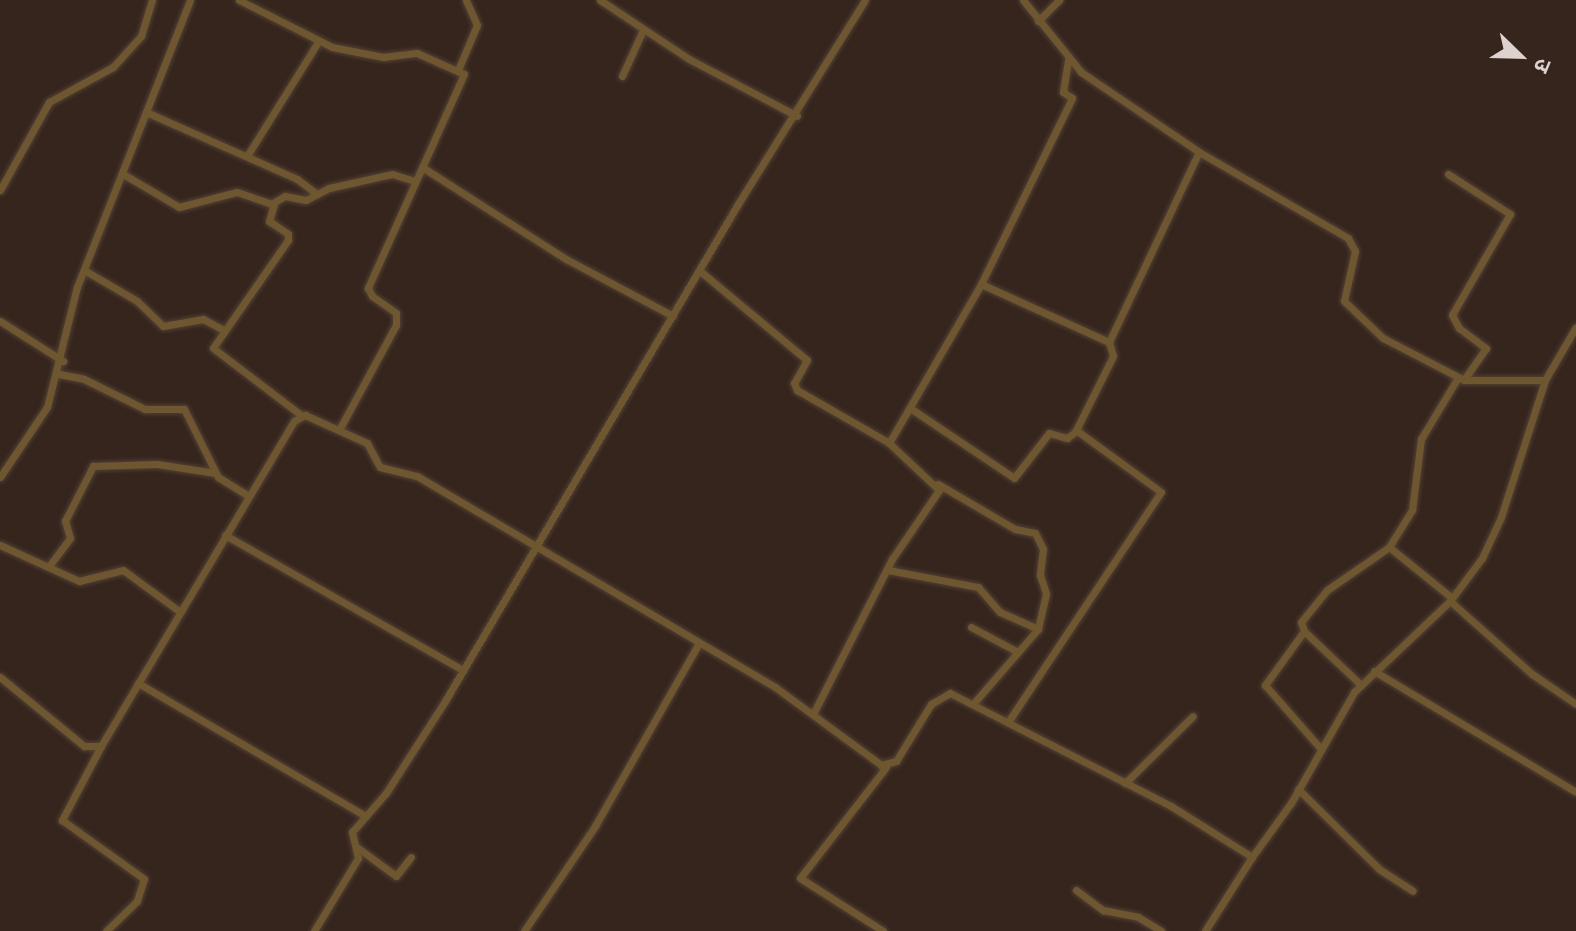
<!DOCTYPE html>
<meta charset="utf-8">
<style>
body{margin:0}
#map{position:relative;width:1576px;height:931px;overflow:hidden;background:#35251d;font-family:"Libre Baskerville","Noto Sans Devanagari",serif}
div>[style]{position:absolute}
.roads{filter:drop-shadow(0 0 2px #504139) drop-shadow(0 0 2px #504139)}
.minor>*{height:7px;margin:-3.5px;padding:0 3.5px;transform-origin:3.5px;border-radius:3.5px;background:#6f572d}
span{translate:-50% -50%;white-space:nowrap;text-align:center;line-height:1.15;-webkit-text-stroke:8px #35251d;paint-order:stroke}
.north{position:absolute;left:1480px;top:16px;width:80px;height:80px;-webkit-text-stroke:6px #35251d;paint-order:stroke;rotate:113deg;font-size:22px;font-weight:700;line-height:32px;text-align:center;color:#ddd2cd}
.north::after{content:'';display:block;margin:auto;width:28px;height:36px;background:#ddd2cd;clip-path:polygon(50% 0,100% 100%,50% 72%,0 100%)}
</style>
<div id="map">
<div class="roads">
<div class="minor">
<div style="left:239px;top:0;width:104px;rotate:26.8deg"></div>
<div style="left:332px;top:47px;width:52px;rotate:11.1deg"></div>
<div style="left:383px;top:57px;width:34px;rotate:-7deg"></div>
<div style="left:417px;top:53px;width:51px;rotate:24.1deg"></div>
<div style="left:464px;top:74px;width:235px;rotate:114.2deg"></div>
<div style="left:368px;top:288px;width:9px;rotate:63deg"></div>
<div style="left:372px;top:296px;width:29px;rotate:35deg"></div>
<div style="left:396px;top:313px;width:12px;rotate:90deg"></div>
<div style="left:396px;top:325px;width:119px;rotate:118.5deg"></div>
<div style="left:600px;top:0;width:107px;rotate:33.5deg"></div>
<div style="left:689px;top:59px;width:122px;rotate:27.8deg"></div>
<div style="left:1023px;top:0;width:92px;rotate:51.1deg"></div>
<div style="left:1081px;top:72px;width:143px;rotate:34.1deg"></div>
<div style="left:1199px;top:152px;width:172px;rotate:30deg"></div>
<div style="left:1348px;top:238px;width:15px;rotate:62deg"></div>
<div style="left:1355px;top:251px;width:51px;rotate:102.4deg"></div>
<div style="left:1344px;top:301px;width:54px;rotate:43.5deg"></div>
<div style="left:1383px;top:338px;width:91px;rotate:27.4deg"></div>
<div style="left:1464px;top:380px;width:81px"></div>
<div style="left:1038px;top:21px;width:30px;rotate:-45deg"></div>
<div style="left:458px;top:70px;width:49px;rotate:-67.1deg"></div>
<div style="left:477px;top:25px;width:27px;rotate:-114deg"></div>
<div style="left:622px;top:76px;width:51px;rotate:-65.5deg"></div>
<div style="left:146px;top:112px;width:165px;rotate:23.9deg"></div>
<div style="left:297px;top:179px;width:25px;rotate:37deg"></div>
<div style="left:247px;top:156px;width:134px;rotate:-58.1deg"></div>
<div style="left:422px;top:167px;width:171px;rotate:32.6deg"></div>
<div style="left:566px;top:259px;width:121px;rotate:28deg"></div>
<div style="left:123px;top:174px;width:65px;rotate:30.5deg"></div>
<div style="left:179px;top:207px;width:60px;rotate:-14.5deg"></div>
<div style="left:237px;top:192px;width:36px;rotate:19deg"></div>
<div style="left:271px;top:204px;width:16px;rotate:-30deg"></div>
<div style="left:285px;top:196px;width:21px;rotate:11deg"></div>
<div style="left:306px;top:200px;width:26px;rotate:-28deg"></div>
<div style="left:329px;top:188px;width:65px;rotate:-12.5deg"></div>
<div style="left:392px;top:174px;width:24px;rotate:17deg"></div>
<div style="left:1448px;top:174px;width:74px;rotate:32.8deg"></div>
<div style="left:1510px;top:214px;width:116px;rotate:119.9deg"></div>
<div style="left:1452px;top:315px;width:15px;rotate:62deg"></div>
<div style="left:1459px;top:328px;width:34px;rotate:37deg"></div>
<div style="left:1486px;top:348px;width:39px;rotate:125deg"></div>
<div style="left:0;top:190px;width:101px;rotate:-60.9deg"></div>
<div style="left:49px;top:102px;width:73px;rotate:-28.7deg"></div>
<div style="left:113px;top:67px;width:42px;rotate:-47.9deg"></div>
<div style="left:141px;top:36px;width:38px;rotate:-73deg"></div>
<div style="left:274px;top:204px;width:18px;rotate:106deg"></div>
<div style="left:269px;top:221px;width:23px;rotate:34deg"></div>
<div style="left:288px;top:234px;width:6px;rotate:90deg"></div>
<div style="left:288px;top:240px;width:131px;rotate:124.8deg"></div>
<div style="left:213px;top:348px;width:111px;rotate:37.3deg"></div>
<div style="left:84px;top:270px;width:61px;rotate:30.3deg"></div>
<div style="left:137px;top:301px;width:36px;rotate:44deg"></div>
<div style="left:163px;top:326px;width:41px;rotate:-9.9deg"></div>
<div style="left:203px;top:319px;width:21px;rotate:28deg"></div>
<div style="left:700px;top:271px;width:139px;rotate:39.8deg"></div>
<div style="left:807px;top:360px;width:26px;rotate:119deg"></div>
<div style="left:794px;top:383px;width:8px;rotate:67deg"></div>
<div style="left:797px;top:390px;width:106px;rotate:29.9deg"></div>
<div style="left:889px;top:443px;width:184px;rotate:-59.9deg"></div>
<div style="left:981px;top:284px;width:141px;rotate:24.4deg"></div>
<div style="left:1109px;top:342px;width:210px;rotate:-64.7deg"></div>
<div style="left:981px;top:284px;width:207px;rotate:-63.9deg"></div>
<div style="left:1072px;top:98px;width:11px;rotate:-146deg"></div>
<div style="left:1063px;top:92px;width:33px;rotate:-81deg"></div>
<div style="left:0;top:321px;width:75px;rotate:32.4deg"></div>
<div style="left:59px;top:374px;width:25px;rotate:11deg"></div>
<div style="left:84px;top:379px;width:68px;rotate:26.2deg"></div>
<div style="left:145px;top:409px;width:39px"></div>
<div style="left:184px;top:409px;width:76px;rotate:63.4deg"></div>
<div style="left:218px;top:477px;width:36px;rotate:32deg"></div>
<div style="left:910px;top:408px;width:125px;rotate:33.9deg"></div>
<div style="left:1014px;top:478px;width:57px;rotate:-52.1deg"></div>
<div style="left:1049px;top:433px;width:19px;rotate:16deg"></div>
<div style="left:1067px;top:438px;width:10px;rotate:-37deg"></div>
<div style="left:1075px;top:432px;width:85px;rotate:-63.4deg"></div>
<div style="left:1113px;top:356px;width:15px;rotate:-106deg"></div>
<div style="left:0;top:477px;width:84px;rotate:-56.1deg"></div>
<div style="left:47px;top:407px;width:124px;rotate:-76deg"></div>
<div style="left:77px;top:287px;width:308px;rotate:-68.5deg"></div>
<div style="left:938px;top:484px;width:89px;rotate:30.3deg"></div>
<div style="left:1015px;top:529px;width:20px;rotate:11deg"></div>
<div style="left:1035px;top:533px;width:18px;rotate:63deg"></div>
<div style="left:1043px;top:549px;width:26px;rotate:97deg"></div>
<div style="left:1040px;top:575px;width:20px;rotate:72deg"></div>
<div style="left:1046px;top:594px;width:36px;rotate:103deg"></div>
<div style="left:1038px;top:629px;width:99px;rotate:130.9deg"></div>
<div style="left:225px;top:535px;width:274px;rotate:29.6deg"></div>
<div style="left:0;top:545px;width:87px;rotate:24.5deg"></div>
<div style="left:79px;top:581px;width:45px;rotate:-14deg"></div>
<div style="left:123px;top:570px;width:69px;rotate:36.2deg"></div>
<div style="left:49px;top:566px;width:35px;rotate:-53deg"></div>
<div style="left:70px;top:538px;width:18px;rotate:-106deg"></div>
<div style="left:65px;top:521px;width:62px;rotate:-63deg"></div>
<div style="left:93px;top:466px;width:64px;rotate:-1.8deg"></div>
<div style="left:157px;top:464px;width:59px;rotate:8.8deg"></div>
<div style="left:888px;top:570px;width:92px;rotate:10.7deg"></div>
<div style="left:978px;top:587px;width:33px;rotate:49deg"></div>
<div style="left:1000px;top:612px;width:42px;rotate:24.1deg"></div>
<div style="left:1452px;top:598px;width:81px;rotate:-141deg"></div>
<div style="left:1389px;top:547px;width:44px;rotate:-58.1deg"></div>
<div style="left:1412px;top:510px;width:72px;rotate:-82.8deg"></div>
<div style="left:1421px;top:439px;width:70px;rotate:-59deg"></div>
<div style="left:1450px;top:601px;width:110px;rotate:41.7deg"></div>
<div style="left:1532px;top:674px;width:53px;rotate:34.3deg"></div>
<div style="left:971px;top:627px;width:51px;rotate:28.1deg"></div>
<div style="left:1304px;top:631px;width:67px;rotate:125.8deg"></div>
<div style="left:1265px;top:685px;width:85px;rotate:48.8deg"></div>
<div style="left:1374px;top:671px;width:235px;rotate:30.9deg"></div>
<div style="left:0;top:677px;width:109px;rotate:39.4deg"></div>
<div style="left:84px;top:746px;width:17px"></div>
<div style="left:101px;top:746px;width:378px;rotate:-59.3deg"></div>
<div style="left:294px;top:421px;width:13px;rotate:-29deg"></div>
<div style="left:305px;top:415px;width:68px;rotate:24.3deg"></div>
<div style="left:367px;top:443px;width:27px;rotate:62deg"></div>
<div style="left:380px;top:467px;width:38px;rotate:14deg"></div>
<div style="left:417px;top:476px;width:416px;rotate:30.5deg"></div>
<div style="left:775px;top:687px;width:132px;rotate:36.3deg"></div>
<div style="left:881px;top:765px;width:16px;rotate:-15deg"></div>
<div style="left:896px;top:761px;width:67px;rotate:-58.4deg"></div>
<div style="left:931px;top:704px;width:22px;rotate:-30deg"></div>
<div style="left:950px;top:693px;width:248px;rotate:27.1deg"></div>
<div style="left:1171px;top:806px;width:96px;rotate:32.2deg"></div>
<div style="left:1252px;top:857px;width:67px;rotate:-54.2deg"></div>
<div style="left:1291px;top:803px;width:128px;rotate:-60.4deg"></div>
<div style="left:1354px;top:692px;width:132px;rotate:-43.5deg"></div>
<div style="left:1450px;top:601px;width:54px;rotate:-53.3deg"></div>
<div style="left:1482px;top:558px;width:45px;rotate:-65.1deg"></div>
<div style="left:1501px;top:517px;width:144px;rotate:-72.2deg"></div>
<div style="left:1545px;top:380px;width:61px;rotate:-59.7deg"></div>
<div style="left:138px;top:683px;width:264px;rotate:30.3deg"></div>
<div style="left:1360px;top:684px;width:77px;rotate:-136.6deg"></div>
<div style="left:1304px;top:631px;width:9px;rotate:-108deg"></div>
<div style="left:1301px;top:622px;width:41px;rotate:-50.9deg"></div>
<div style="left:1327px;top:590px;width:75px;rotate:-34.7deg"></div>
<div style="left:814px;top:712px;width:172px;rotate:-63deg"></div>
<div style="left:892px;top:559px;width:83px;rotate:-55.7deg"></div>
<div style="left:939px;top:490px;width:69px;rotate:-136.8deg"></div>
<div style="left:1008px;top:722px;width:276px;rotate:-56.4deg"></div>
<div style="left:1161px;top:492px;width:105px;rotate:-143.9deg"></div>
<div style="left:101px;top:746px;width:84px;rotate:117.8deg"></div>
<div style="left:62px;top:820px;width:101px;rotate:35.7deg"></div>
<div style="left:144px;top:879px;width:23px;rotate:108deg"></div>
<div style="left:137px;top:901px;width:43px;rotate:135.9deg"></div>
<div style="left:1125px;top:783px;width:95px;rotate:-44.6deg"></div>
<div style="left:1298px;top:789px;width:114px;rotate:44.6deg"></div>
<div style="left:1379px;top:869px;width:40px;rotate:32.9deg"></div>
<div style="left:358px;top:848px;width:47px;rotate:36.4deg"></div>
<div style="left:396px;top:876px;width:24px;rotate:-52deg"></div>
<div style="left:1076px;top:890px;width:34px;rotate:37deg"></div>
<div style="left:1103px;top:910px;width:36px;rotate:11deg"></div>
<div style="left:1138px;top:917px;width:27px;rotate:31deg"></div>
<div style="left:314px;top:931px;width:85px;rotate:-58.9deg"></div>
<div style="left:358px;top:858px;width:27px;rotate:-103deg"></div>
<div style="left:352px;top:832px;width:52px;rotate:-48.9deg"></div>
<div style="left:386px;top:793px;width:109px;rotate:-57.3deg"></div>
<div style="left:445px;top:701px;width:577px;rotate:-59.48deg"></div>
<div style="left:738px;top:204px;width:240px;rotate:-58.1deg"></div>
<div style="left:524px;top:931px;width:127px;rotate:-55.9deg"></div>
<div style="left:595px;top:826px;width:210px;rotate:-60.4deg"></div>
<div style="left:883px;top:931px;width:98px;rotate:-147.4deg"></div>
<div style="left:800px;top:878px;width:140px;rotate:-52.2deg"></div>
<div style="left:1205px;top:931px;width:88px;rotate:-57.6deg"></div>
</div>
</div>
<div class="north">उ</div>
</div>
